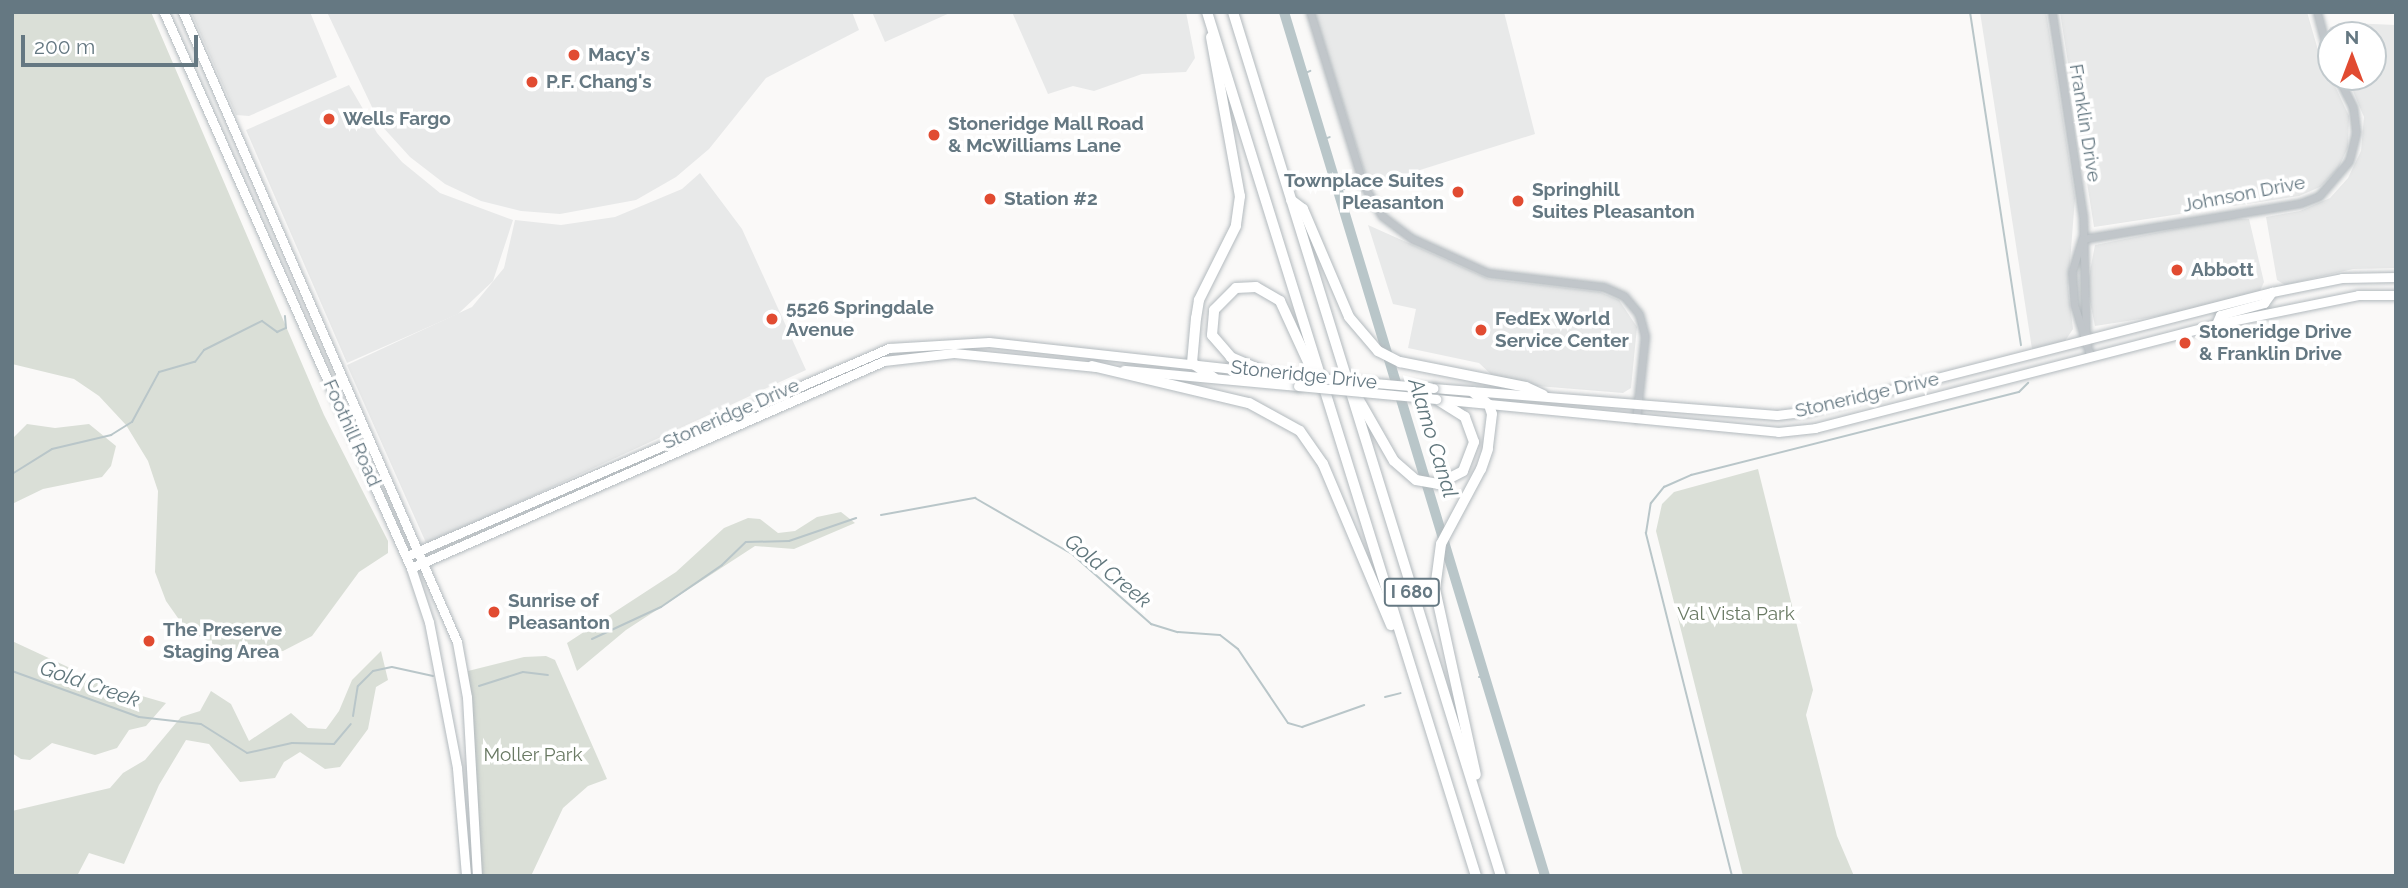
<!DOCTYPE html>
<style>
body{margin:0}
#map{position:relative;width:2408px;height:888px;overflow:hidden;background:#faf9f8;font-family:Raleway,sans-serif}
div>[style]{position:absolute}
.built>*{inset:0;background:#e8e9e9}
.green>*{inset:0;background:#dadfd7}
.stream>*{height:2px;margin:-1px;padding:0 1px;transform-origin:1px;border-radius:1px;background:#b9c6c9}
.river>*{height:10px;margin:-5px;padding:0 5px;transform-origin:5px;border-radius:5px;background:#b9c6c9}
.roads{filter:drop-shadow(0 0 2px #b3babe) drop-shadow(0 0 2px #b3babe)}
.tertiary>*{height:7px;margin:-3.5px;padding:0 3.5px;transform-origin:3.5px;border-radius:3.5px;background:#c1c6ca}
.secondary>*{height:9px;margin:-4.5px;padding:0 4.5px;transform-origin:4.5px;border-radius:4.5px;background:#fff}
.motorway>*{height:10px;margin:-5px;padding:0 5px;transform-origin:5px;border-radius:5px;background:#fff}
.bridges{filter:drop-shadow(0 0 2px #b3babe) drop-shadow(0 0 2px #b3babe)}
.secondary-bridge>*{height:9px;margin:-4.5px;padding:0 4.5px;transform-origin:4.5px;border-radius:4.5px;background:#fff}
.dots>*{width:19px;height:19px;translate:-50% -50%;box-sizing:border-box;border:4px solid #fff;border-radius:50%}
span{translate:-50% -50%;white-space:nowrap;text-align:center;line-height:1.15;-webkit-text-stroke:7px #fff;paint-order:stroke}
.shield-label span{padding:2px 5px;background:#fff;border:2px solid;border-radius:5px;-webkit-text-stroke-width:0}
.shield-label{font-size:18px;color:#657882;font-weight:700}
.poi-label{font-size:19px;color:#657882;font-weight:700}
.left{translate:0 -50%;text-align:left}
.right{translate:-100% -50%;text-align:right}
.street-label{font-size:19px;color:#657882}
.park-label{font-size:19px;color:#6a7a64}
.water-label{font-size:21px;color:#60767c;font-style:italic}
.frame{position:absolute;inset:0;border:14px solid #657882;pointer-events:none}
.north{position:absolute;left:2317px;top:21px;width:70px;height:70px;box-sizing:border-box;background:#fff;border:2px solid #c1c9cd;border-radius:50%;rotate:0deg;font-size:19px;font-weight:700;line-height:28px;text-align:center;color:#657882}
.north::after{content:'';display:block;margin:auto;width:24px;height:32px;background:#e14b31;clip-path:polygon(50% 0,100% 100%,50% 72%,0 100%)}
.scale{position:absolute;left:21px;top:35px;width:177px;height:32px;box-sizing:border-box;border:4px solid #657882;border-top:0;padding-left:9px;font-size:21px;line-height:24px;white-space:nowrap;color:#657882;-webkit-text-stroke:5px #fff;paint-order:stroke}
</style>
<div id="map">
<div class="built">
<div style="clip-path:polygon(191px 12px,310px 12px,337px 77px,249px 116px,236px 115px)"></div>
<div style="clip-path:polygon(327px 12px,852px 12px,859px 30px,766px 78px,709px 149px,676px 177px,636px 200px,560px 214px,521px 211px,481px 201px,445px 184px,410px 157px,380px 124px)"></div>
<div style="clip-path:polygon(872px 12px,952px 12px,885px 42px)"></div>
<div style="clip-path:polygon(1012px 12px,1186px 12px,1195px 58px,1186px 72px,1142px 74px,1094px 91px,1073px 86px,1048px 94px)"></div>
<div style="clip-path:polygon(1314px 12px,1504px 12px,1535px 134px,1369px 186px)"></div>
<div style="clip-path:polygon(1980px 12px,2046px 12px,2059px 94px,2075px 198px,2068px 288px,2073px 329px,2065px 341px,2032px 349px)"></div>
<div style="clip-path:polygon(2060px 12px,2307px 12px,2318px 50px,2349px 116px,2348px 147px,2338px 169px,2320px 187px,2299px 196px,2094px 227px)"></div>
<div style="clip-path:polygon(2350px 23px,2396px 25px,2396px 268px,2353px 269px,2285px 285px,2277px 280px,2266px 217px,2300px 211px,2330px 198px,2348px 178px,2361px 151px,2364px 117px,2347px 77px,2373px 77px,2373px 35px,2331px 35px,2331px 45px,2327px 36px,2330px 27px)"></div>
<div style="clip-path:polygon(349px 85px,377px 133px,402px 162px,440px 193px,513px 220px,493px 281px,458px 314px,347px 363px,246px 130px)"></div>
<div style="clip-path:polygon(700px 173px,742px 229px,806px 370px,427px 545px,347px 365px,472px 307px,504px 268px,515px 220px,561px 225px,615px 217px,682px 189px)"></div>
<div style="clip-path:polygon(2230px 218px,2249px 219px,2264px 282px,2260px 291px,2166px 315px,2095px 326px,2087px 287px,2095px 245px)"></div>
<div style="clip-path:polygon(1368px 225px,1489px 279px,1600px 292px,1619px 300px,1637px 327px,1631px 388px,1623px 393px,1537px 386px,1495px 378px,1479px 363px,1408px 348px,1416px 309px,1393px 304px)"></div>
</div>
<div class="green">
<div style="clip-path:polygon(12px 12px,151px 12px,324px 415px,388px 541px,388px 553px,359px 572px,312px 636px,283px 651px,250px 655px,220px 648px,185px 628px,166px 601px,155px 572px,158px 491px,148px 461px,126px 425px,99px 396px,74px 379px,12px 364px)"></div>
<div style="clip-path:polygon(27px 424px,55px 428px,89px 424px,116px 446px,111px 466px,102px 477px,43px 489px,12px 504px,12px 439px)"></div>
<div style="clip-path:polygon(1758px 469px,1813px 690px,1806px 715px,1837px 836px,1854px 876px,1743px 876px,1656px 531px,1662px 504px,1674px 492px)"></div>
<div style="clip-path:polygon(841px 512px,855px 523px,794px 549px,755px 546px,626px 630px,577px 671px,567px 643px,676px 572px,724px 528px,748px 518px,760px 519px,778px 533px,795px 531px,817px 517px)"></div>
<div style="clip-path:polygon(12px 641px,68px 667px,80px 678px,166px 703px,146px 726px,129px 730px,117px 748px,95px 755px,52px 743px,30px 760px,21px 759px,12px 753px)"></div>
<div style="clip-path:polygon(381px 651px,388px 680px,376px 687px,368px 729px,340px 767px,325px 769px,300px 752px,284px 762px,275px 778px,240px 782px,209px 744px,186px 740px,159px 785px,124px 864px,89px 853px,77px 876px,12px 876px,12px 811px,110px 788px,123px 773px,145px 760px,181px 717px,200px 711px,211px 691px,231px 704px,249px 741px,291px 713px,308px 728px,326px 729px,339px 711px,352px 680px)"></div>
<div style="clip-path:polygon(546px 656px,555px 660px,607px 779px,588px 786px,563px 808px,531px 876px,482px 876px,468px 671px,524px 657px)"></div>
</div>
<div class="stream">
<div style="left:1970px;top:12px;width:337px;rotate:81.3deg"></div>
<div style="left:1303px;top:74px;width:8px;rotate:-23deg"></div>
<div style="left:1324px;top:139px;width:6px;rotate:-18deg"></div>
<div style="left:1339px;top:190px;width:6px;rotate:-9deg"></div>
<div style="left:12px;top:474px;width:47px;rotate:-32deg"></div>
<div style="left:52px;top:449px;width:61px;rotate:-13.3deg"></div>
<div style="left:111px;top:435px;width:25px;rotate:-32deg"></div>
<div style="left:132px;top:422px;width:57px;rotate:-61.6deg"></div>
<div style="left:159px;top:372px;width:37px;rotate:-16deg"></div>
<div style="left:195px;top:362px;width:15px;rotate:-53deg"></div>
<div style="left:204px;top:350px;width:65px;rotate:-26.6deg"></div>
<div style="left:262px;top:321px;width:19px;rotate:36deg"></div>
<div style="left:277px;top:332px;width:10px;rotate:-24deg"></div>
<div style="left:286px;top:328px;width:12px;rotate:-95deg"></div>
<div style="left:881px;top:515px;width:96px;rotate:-10.3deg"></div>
<div style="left:975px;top:498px;width:112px;rotate:30deg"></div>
<div style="left:1072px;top:554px;width:106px;rotate:41.5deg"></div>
<div style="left:1151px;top:624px;width:28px;rotate:17deg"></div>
<div style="left:1178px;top:632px;width:42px;rotate:4.1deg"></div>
<div style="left:1220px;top:635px;width:23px;rotate:38deg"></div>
<div style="left:1238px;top:649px;width:89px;rotate:56deg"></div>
<div style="left:1288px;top:723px;width:15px;rotate:16deg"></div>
<div style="left:1302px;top:727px;width:66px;rotate:-19.5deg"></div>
<div style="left:592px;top:639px;width:76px;rotate:-24.9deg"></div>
<div style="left:661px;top:607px;width:74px;rotate:-34.5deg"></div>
<div style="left:722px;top:565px;width:33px;rotate:-44deg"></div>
<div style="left:746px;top:542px;width:43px;rotate:-1.3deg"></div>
<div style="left:789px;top:541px;width:71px;rotate:-18.9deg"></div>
<div style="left:12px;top:671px;width:135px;rotate:19.9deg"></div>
<div style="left:139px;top:717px;width:62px;rotate:6.4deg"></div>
<div style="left:201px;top:724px;width:54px;rotate:32.2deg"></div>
<div style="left:247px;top:753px;width:46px;rotate:-12.5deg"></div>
<div style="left:292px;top:743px;width:42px;rotate:1.4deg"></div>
<div style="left:334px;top:744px;width:26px;rotate:-50deg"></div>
<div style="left:1479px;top:677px;width:8px;rotate:-14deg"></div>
<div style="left:479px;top:686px;width:46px;rotate:-17.7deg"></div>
<div style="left:523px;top:672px;width:25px;rotate:7deg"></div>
<div style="left:1385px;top:697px;width:16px;rotate:-14deg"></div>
<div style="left:353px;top:716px;width:30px;rotate:-81deg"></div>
<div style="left:358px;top:686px;width:21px;rotate:-45deg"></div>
<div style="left:373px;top:671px;width:19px;rotate:-12deg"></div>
<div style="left:392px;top:667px;width:42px;rotate:12.4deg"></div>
<div style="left:1732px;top:876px;width:354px;rotate:-104.1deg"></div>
<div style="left:1646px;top:533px;width:30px;rotate:-81deg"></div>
<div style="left:1651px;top:503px;width:21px;rotate:-51deg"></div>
<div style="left:1664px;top:487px;width:30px;rotate:-24deg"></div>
<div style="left:1691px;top:475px;width:338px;rotate:-14.2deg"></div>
<div style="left:2019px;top:392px;width:13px;rotate:-45deg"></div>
</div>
<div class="river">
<div style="left:1284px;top:12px;width:903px;rotate:73.19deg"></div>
</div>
<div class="roads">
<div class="tertiary">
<div style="left:1310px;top:12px;width:182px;rotate:72.8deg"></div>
<div style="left:1364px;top:186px;width:35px;rotate:59deg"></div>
<div style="left:1382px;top:216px;width:39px;rotate:37deg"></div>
<div style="left:1413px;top:239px;width:82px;rotate:24.4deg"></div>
<div style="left:1488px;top:273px;width:117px;rotate:6.9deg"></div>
<div style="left:1604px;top:287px;width:22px;rotate:24deg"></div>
<div style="left:1624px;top:296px;width:23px;rotate:50deg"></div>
<div style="left:1639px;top:314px;width:23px;rotate:75deg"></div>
<div style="left:1645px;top:336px;width:84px;rotate:96.1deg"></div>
<div style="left:2052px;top:12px;width:206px;rotate:81.4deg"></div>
<div style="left:2083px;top:216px;width:125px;rotate:88.6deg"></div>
<div style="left:2317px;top:12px;width:55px;rotate:75.2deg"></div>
<div style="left:2082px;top:239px;width:222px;rotate:-9.3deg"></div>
<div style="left:2301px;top:203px;width:19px;rotate:-21deg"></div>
<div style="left:2319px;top:196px;width:46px;rotate:-49.4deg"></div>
<div style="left:2349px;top:161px;width:30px;rotate:-76deg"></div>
<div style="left:2356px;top:132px;width:25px;rotate:-97deg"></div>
<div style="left:2353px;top:107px;width:34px;rotate:-117deg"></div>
<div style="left:2082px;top:239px;width:34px;rotate:107deg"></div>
<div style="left:2072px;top:272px;width:32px;rotate:86deg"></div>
<div style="left:2074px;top:304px;width:53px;rotate:72.6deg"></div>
</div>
<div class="secondary">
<div style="left:164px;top:12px;width:608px;rotate:66.05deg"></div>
<div style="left:411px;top:568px;width:57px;rotate:71.6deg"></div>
<div style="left:429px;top:622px;width:149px;rotate:79.1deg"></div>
<div style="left:457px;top:768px;width:108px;rotate:85.2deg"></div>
<div style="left:183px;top:12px;width:687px;rotate:66.49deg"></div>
<div style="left:457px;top:642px;width:56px;rotate:79.7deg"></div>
<div style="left:467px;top:697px;width:179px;rotate:86.8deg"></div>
<div style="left:2216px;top:324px;width:10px;rotate:-66deg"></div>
<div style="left:2220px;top:315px;width:46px;rotate:-15.3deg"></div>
<div style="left:2264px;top:303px;width:14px;rotate:-54deg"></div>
<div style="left:1124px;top:370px;width:175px;rotate:5.3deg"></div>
<div style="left:1433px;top:388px;width:345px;rotate:4.5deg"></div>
<div style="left:1777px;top:415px;width:31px;rotate:-7deg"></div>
<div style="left:1808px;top:411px;width:479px;rotate:-14.4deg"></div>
<div style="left:2272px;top:292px;width:71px;rotate:-11.3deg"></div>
<div style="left:2342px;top:278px;width:54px;rotate:-1.1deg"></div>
<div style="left:1437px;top:399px;width:343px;rotate:5.5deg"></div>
<div style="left:1778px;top:432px;width:37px;rotate:-6deg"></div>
<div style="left:1815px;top:428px;width:414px;rotate:-14.5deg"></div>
<div style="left:2216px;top:324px;width:145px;rotate:-11.5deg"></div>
<div style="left:2358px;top:295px;width:38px"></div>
<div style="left:407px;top:556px;width:525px;rotate:-23.34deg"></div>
<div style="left:889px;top:348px;width:100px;rotate:-3.4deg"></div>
<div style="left:989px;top:342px;width:308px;rotate:6.3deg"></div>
<div style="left:411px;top:568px;width:516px;rotate:-23.64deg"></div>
<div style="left:884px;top:361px;width:70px;rotate:-6.5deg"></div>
<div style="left:954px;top:353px;width:143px;rotate:5.6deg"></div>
</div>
<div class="motorway">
<div style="left:1207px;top:12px;width:905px;rotate:72.71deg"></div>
<div style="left:1233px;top:12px;width:905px;rotate:72.77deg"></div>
<div style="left:1211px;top:37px;width:162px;rotate:79.7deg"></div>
<div style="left:1240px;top:196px;width:30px;rotate:98deg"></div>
<div style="left:1236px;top:226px;width:83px;rotate:116.6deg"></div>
<div style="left:1199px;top:300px;width:18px;rotate:99deg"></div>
<div style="left:1196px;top:318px;width:45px;rotate:95.1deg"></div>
<div style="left:1192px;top:363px;width:27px;rotate:34deg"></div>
<div style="left:1291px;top:200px;width:15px;rotate:37deg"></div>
<div style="left:1303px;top:209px;width:117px;rotate:66.9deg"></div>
<div style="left:1349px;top:317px;width:45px;rotate:49.5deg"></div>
<div style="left:1378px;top:351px;width:25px;rotate:27deg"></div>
<div style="left:1400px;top:362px;width:128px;rotate:11.2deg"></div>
<div style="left:1526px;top:387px;width:19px;rotate:25deg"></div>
<div style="left:1092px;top:366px;width:161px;rotate:13.3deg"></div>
<div style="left:1249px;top:403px;width:58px;rotate:28.8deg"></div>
<div style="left:1300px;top:431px;width:40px;rotate:55.1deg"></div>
<div style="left:1323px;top:464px;width:175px;rotate:67.1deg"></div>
<div style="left:1261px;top:370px;width:33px;rotate:-157deg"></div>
<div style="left:1231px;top:357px;width:29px;rotate:-131deg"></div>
<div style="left:1212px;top:335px;width:25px;rotate:-85deg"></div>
<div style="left:1214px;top:310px;width:31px;rotate:-45deg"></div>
<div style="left:1236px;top:288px;width:20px;rotate:-3deg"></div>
<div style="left:1256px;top:287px;width:28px;rotate:30deg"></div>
<div style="left:1280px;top:301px;width:84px;rotate:65.3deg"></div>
<div style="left:1473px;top:392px;width:21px;rotate:39deg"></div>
<div style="left:1489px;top:405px;width:9px;rotate:72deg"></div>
<div style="left:1492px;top:414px;width:35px;rotate:97deg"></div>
<div style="left:1488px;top:449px;width:21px;rotate:109deg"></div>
<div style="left:1481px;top:469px;width:85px;rotate:118.1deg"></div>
<div style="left:1441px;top:544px;width:45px;rotate:97.6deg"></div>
<div style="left:1435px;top:589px;width:190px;rotate:77.6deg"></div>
<div style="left:1355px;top:393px;width:78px;rotate:60.2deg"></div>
<div style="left:1394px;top:461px;width:29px;rotate:41deg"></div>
<div style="left:1416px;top:480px;width:22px;rotate:10deg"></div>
<div style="left:1438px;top:484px;width:28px;rotate:-27deg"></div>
<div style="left:1463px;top:471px;width:31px;rotate:-69deg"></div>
<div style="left:1474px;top:442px;width:27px;rotate:-110deg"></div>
<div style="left:1465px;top:417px;width:34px;rotate:-148deg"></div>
</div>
</div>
<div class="bridges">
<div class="secondary-bridge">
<div style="left:1295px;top:376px;width:139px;rotate:5deg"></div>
<div style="left:1298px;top:386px;width:139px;rotate:5.4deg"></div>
</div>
</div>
<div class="dots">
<div style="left:574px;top:55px;background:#e14b31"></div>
<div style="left:532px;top:82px;background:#e14b31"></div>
<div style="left:329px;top:119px;background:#e14b31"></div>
<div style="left:934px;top:135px;background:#e14b31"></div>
<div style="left:1458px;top:192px;background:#e14b31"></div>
<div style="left:990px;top:199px;background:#e14b31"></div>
<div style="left:1518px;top:201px;background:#e14b31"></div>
<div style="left:2177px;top:270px;background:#e14b31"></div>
<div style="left:772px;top:319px;background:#e14b31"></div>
<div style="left:1481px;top:330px;background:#e14b31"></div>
<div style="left:2185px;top:343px;background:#e14b31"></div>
<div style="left:494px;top:612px;background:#e14b31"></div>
<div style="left:149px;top:641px;background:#e14b31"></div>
</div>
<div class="shield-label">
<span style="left:1412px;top:592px">I 680</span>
</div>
<div class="poi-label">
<span class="left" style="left:588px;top:55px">Macy's</span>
<span class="left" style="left:546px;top:82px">P.F. Chang's</span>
<span class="left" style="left:343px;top:119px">Wells Fargo</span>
<span class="left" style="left:948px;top:135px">Stoneridge Mall Road<br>&amp; McWilliams Lane</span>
<span class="right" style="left:1444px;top:192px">Townplace Suites<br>Pleasanton</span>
<span class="left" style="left:1532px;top:201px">Springhill<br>Suites Pleasanton</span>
<span class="left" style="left:1004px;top:199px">Station #2</span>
<span class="left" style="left:2191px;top:270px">Abbott</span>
<span class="left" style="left:786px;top:319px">5526 Springdale<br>Avenue</span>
<span class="left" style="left:1495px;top:330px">FedEx World<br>Service Center</span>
<span class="left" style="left:2199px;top:343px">Stoneridge Drive<br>&amp; Franklin Drive</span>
<span class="left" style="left:508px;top:612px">Sunrise of<br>Pleasanton</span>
<span class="left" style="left:163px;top:641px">The Preserve<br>Staging Area</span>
</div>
<div class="street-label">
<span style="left:2085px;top:123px;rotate:81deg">Franklin Drive</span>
<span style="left:2244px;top:194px;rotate:-11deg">Johnson Drive</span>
<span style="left:1304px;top:375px;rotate:6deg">Stoneridge Drive</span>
<span style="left:1867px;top:395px;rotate:-13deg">Stoneridge Drive</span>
<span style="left:731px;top:414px;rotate:-24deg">Stoneridge Drive</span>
<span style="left:352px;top:433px;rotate:66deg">Foothill Road</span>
</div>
<div class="park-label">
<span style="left:1736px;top:614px">Val Vista Park</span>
<span style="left:533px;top:755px">Moller Park</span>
</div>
<div class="water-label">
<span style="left:1433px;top:438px;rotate:73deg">Alamo Canal</span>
<span style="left:1108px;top:571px;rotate:39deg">Gold Creek</span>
<span style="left:90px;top:684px;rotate:19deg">Gold Creek</span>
</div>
<div class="frame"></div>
<div class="north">N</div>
<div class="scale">200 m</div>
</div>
